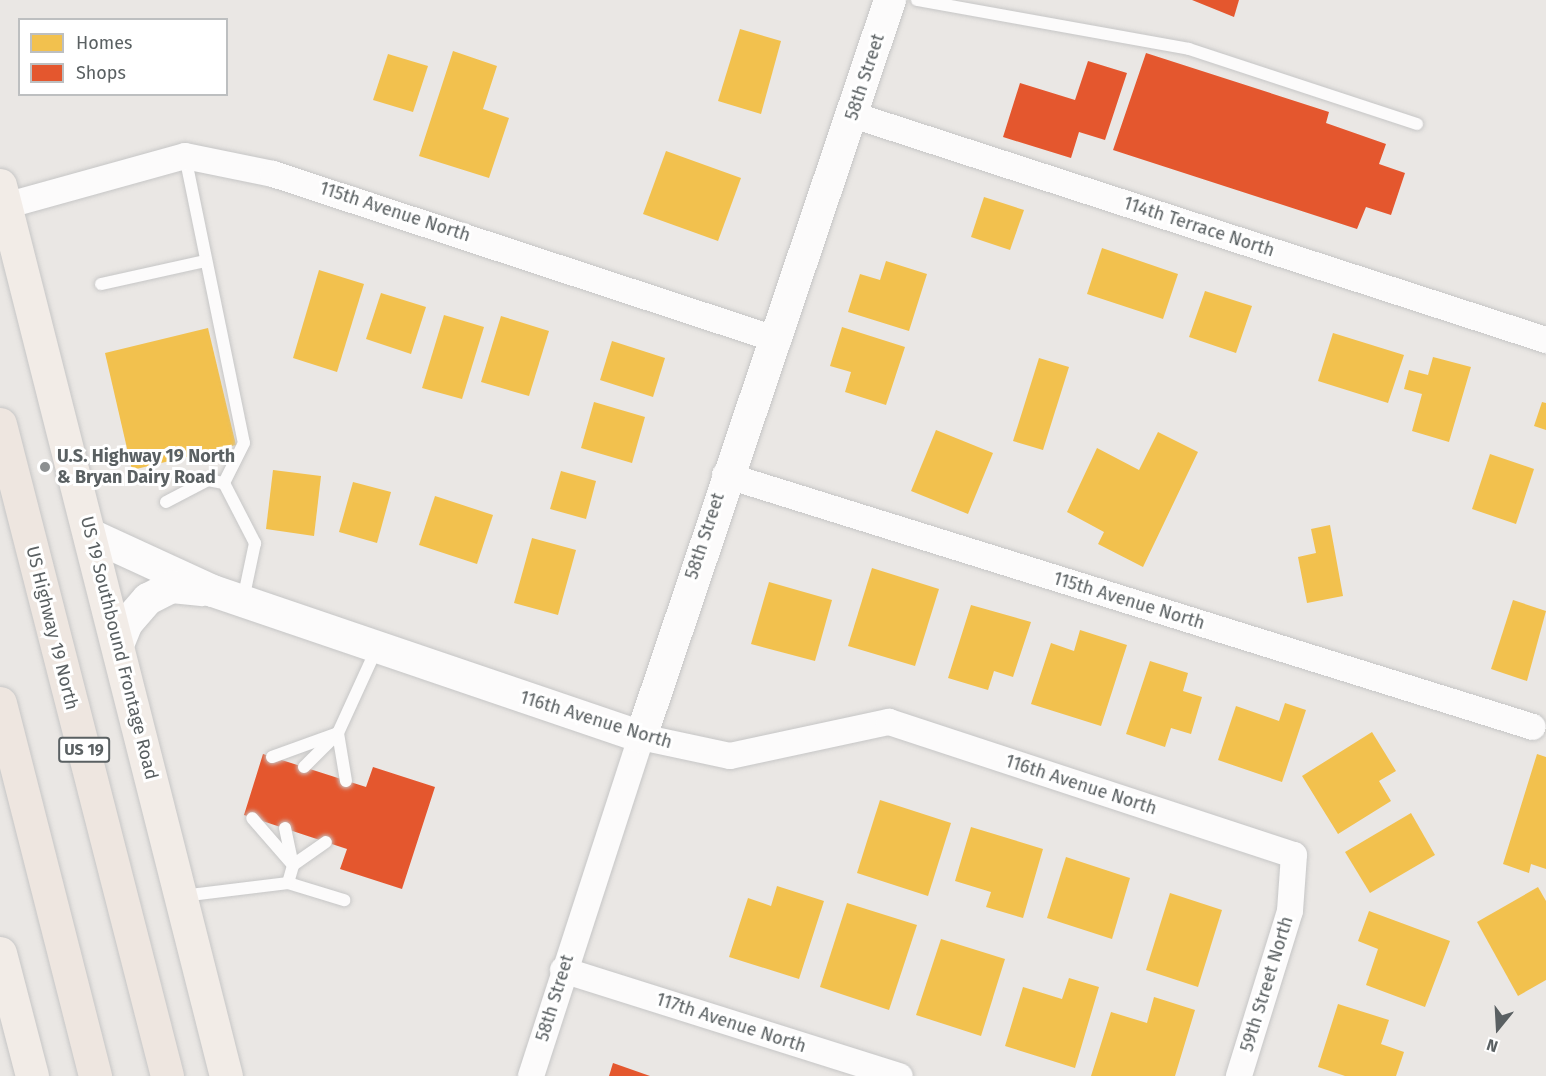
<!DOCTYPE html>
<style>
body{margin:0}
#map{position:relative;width:1546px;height:1076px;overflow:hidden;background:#eae7e4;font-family:"Fira Sans",sans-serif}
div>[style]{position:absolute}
.homes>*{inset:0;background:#f2c14e}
.shops>*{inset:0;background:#e4572e}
.roads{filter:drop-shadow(0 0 2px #c6c6c6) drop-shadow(0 0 2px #c6c6c6)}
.service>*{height:12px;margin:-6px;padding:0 6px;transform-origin:6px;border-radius:6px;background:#fcfbfb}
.minor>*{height:26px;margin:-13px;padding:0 13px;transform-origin:13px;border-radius:13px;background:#fcfbfb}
.tertiary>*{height:32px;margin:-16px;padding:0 16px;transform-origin:16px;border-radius:16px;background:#fcfbfb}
.primary>*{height:33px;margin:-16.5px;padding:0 16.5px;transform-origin:16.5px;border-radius:16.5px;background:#f2ece7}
.motorway>*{height:33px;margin:-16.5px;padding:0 16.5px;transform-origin:16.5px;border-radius:16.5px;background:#eee6e0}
.dots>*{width:16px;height:16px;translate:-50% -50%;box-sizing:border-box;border:3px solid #fff;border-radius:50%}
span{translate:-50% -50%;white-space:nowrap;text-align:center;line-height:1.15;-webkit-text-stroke:6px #fff;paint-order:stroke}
.shield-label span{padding:2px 4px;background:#fff;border:2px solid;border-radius:4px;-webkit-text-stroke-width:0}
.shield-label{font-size:16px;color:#5a6062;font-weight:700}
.street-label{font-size:18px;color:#5a6062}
.poi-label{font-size:18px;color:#5a6062;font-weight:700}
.left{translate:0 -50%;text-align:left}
.legend{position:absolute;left:18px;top:18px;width:210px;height:78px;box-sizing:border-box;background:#fff;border:2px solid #bdbfc0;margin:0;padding:8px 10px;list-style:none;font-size:18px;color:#5a6062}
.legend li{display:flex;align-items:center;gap:12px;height:30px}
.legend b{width:30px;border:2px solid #bdbfc0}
.north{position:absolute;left:1468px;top:998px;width:60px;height:60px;-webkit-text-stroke:4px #fff;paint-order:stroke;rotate:198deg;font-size:16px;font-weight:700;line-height:24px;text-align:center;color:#5a6062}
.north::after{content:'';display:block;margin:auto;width:21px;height:27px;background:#5a6062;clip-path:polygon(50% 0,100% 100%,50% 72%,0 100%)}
</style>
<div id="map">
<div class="homes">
<div style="clip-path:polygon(740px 29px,781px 41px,761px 114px,718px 101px)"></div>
<div style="clip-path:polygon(453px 51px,497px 66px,483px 109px,509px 118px,489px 178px,419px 156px)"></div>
<div style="clip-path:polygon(388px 54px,428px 66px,413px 112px,373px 100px)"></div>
<div style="clip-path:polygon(666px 151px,741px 178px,718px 241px,643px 214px)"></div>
<div style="clip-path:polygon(984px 197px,1024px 210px,1010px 250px,971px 237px)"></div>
<div style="clip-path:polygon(1102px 248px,1178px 274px,1163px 319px,1087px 294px)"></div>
<div style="clip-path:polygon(886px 261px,927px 274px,909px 331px,848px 312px,860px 274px,880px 280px)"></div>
<div style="clip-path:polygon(319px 270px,364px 284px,337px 372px,293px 358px)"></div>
<div style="clip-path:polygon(1205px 291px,1252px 306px,1236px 353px,1189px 337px)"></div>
<div style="clip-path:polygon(381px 293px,426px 307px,411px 354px,366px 339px)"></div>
<div style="clip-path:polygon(444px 315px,484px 327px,462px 399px,422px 388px)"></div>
<div style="clip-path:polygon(501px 316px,549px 331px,529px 396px,481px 382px)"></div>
<div style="clip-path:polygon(842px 327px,905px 347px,886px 405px,845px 392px,851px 372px,830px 366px)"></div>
<div style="clip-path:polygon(208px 328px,236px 445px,132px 470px,105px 353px)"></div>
<div style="clip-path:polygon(1333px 333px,1404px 355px,1388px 403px,1318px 381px)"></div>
<div style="clip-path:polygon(612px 341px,665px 358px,653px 397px,600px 380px)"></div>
<div style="clip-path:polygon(1433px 357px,1471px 367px,1449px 442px,1412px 431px,1422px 394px,1404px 389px,1409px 370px,1428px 375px)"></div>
<div style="clip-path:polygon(1039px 358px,1069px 367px,1043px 450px,1013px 441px)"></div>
<div style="clip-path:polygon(594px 402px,645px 417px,632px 463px,581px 448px)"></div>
<div style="clip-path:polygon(1542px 402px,1546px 403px,1546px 430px,1534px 426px)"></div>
<div style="clip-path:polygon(936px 430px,993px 453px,968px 514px,911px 491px)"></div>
<div style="clip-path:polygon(1158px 432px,1198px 452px,1143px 567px,1098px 544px,1104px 532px,1067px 512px,1097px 448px,1139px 470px)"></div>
<div style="clip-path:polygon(1490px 454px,1534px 469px,1516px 524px,1472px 509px)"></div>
<div style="clip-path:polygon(273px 470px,321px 476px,314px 536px,266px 529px)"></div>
<div style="clip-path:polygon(561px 471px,596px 481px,586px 519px,550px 509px)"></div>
<div style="clip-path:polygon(353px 482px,391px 492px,377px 543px,339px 532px)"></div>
<div style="clip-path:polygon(435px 496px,493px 515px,477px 564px,419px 545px)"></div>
<div style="clip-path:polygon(1330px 525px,1343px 596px,1307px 603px,1298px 557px,1316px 553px,1311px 529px)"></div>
<div style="clip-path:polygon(532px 538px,576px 550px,558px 615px,514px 603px)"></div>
<div style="clip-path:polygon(872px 568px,939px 589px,915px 666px,848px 646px)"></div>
<div style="clip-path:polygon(769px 582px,832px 600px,815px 661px,751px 644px)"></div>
<div style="clip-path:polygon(1513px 600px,1546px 611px,1527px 681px,1491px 669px)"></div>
<div style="clip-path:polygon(971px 605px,1031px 622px,1013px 677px,994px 671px,988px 690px,948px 678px)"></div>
<div style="clip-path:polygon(1080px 630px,1127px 645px,1101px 726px,1031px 704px,1051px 643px,1074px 651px)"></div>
<div style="clip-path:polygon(1150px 661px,1188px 673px,1183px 691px,1202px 697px,1191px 734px,1171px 728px,1165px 747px,1126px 734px)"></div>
<div style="clip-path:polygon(1285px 703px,1306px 710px,1282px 782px,1218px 760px,1236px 706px,1279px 721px)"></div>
<div style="clip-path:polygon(1372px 732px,1396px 771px,1379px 781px,1391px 801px,1338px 834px,1302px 776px)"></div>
<div style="clip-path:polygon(1537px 754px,1546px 757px,1546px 869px,1531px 864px,1529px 873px,1503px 864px)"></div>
<div style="clip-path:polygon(880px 800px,951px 823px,928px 896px,857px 873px)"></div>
<div style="clip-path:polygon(1411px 813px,1435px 855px,1370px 893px,1345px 852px)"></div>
<div style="clip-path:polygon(971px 827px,1043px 849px,1023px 918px,986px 907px,991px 892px,955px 881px)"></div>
<div style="clip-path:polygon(1066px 857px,1130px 878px,1112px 939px,1047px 918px)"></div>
<div style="clip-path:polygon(777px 886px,824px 901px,799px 979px,729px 957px,748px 898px,771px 906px)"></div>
<div style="clip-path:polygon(1538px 887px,1546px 901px,1546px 980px,1518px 996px,1477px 922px)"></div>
<div style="clip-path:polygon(1170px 893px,1222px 910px,1198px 987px,1146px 970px)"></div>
<div style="clip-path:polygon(847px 903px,917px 925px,889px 1010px,820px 987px)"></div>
<div style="clip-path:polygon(1369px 911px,1450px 941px,1425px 1007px,1366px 985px,1378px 949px,1358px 941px)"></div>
<div style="clip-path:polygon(941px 939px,1005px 959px,981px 1036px,916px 1015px)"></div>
<div style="clip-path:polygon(1069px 978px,1099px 987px,1075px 1068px,1005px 1046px,1023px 987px,1062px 999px)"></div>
<div style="clip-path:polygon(1154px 997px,1195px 1010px,1175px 1076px,1091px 1076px,1111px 1012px,1147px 1023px)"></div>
<div style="clip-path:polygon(1338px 1004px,1389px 1020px,1381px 1044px,1404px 1052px,1396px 1076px,1345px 1076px,1318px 1067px)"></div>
</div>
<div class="shops">
<div style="clip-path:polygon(1192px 0,1239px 0,1234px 17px)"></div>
<div style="clip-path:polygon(1146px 53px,1329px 112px,1326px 123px,1386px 144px,1379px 164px,1405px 173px,1391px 215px,1366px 207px,1357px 229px,1113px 150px)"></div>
<div style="clip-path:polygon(1088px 61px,1127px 73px,1105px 140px,1079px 132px,1071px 158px,1003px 137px,1020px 83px,1075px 100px)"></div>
<div style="clip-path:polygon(263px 754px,366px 787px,373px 767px,435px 787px,402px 889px,340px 869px,347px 849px,244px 815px)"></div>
<div style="clip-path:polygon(613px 1063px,650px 1076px,609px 1076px)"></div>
</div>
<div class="roads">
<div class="service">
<div style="left:917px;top:0;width:276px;rotate:10.2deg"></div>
<div style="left:1189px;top:49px;width:240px;rotate:18.2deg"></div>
<div style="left:185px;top:156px;width:293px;rotate:78.4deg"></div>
<div style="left:244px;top:443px;width:45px;rotate:116.6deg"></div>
<div style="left:101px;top:284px;width:107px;rotate:-12.4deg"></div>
<div style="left:166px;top:502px;width:47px;rotate:-27.6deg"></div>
<div style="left:208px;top:480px;width:16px;rotate:11deg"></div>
<div style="left:224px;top:483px;width:68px;rotate:62.7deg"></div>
<div style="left:255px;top:543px;width:58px;rotate:101.9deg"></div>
<div style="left:272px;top:757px;width:70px;rotate:-20deg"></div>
<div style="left:304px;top:767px;width:44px;rotate:-45deg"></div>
<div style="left:346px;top:781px;width:49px;rotate:-99.5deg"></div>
<div style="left:338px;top:733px;width:94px;rotate:-65.4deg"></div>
<div style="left:285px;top:828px;width:38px;rotate:78deg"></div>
<div style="left:293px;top:865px;width:40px;rotate:-34.9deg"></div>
<div style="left:288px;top:883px;width:59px;rotate:16.9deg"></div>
<div style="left:182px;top:896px;width:107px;rotate:-7deg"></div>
<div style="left:288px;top:883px;width:19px;rotate:-74deg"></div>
<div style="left:293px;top:865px;width:62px;rotate:-131.1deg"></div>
</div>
<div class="minor">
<div style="left:853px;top:115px;width:729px;rotate:17.99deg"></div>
<div style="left:5px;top:206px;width:187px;rotate:-15.5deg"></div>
<div style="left:185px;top:156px;width:90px;rotate:11.6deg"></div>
<div style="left:273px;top:174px;width:532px;rotate:18.2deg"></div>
<div style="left:725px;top:475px;width:846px;rotate:17.32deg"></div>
<div style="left:563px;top:970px;width:353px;rotate:17.5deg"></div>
<div style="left:531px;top:1076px;width:356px;rotate:-72deg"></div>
<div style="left:641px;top:737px;width:91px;rotate:12.1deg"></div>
<div style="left:730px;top:756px;width:163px;rotate:-12.1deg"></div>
<div style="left:889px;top:722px;width:426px;rotate:18.2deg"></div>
<div style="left:1294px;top:855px;width:56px;rotate:94.1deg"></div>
<div style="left:1290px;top:911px;width:173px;rotate:107.2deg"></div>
</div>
<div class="tertiary">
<div style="left:91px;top:535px;width:134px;rotate:24.7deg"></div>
<div style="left:213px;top:591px;width:452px;rotate:18.8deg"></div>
<div style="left:641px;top:737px;width:778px;rotate:-71.33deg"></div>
<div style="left:118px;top:645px;width:24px;rotate:-68deg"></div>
<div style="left:127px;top:623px;width:32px;rotate:-49deg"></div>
<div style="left:148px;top:599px;width:27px;rotate:-27deg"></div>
<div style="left:172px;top:587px;width:30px;rotate:6deg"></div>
</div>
<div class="primary">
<div style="left:0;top:185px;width:919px;rotate:75.77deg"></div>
<div style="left:0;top:953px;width:127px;rotate:75.4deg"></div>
</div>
<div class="motorway">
<div style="left:0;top:424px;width:673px;rotate:75.63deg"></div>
<div style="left:0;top:703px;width:385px;rotate:75.7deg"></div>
</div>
</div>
<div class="dots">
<div style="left:45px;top:467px;background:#8c8f90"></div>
</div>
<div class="shield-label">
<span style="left:84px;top:750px">US 19</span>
</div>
<div class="street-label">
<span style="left:865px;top:77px;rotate:-72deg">58th Street</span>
<span style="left:395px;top:212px;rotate:18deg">115th Avenue North</span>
<span style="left:1199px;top:227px;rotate:18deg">114th Terrace North</span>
<span style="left:705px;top:536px;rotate:-72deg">58th Street</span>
<span style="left:1129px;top:601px;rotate:17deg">115th Avenue North</span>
<span style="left:52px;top:628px;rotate:76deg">US Highway 19 North</span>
<span style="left:119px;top:648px;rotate:76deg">US 19 Southbound Frontage Road</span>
<span style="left:596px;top:720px;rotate:17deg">116th Avenue North</span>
<span style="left:1081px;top:785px;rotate:18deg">116th Avenue North</span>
<span style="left:1267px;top:984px;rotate:-73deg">59th Street North</span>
<span style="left:555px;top:998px;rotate:-73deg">58th Street</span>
<span style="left:731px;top:1023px;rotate:18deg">117th Avenue North</span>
</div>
<div class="poi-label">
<span class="left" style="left:57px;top:467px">U.S. Highway 19 North<br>&amp; Bryan Dairy Road</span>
</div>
<ul class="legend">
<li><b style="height:16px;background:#f2c14e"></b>Homes</li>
<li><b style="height:16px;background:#e4572e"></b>Shops</li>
</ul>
<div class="north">N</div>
</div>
